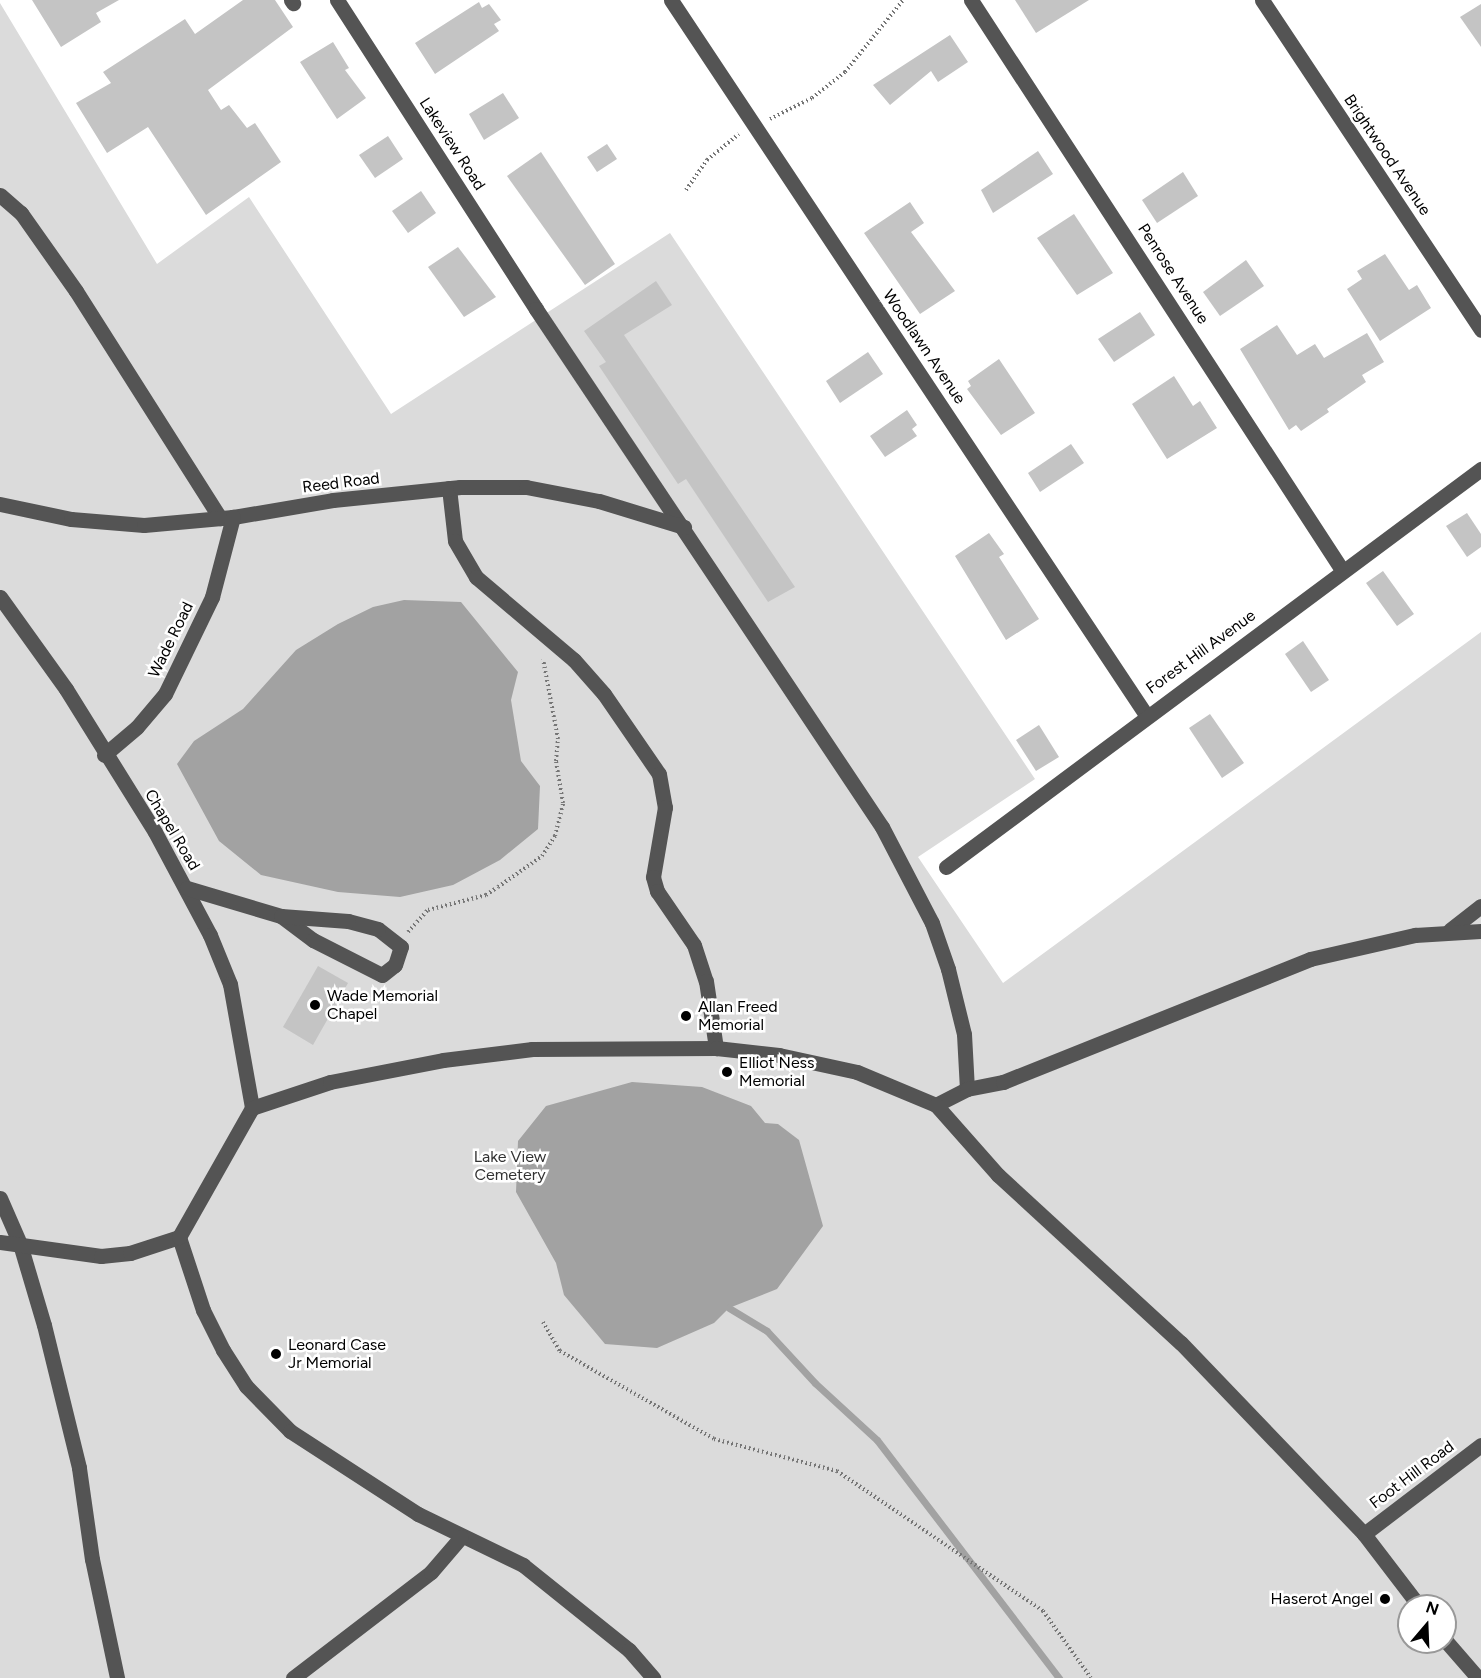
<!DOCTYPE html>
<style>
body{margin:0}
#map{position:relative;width:1481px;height:1678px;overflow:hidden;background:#fff;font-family:Figtree,sans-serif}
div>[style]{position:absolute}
.green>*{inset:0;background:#dbdbdb}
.water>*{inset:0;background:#a2a2a2}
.stream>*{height:7px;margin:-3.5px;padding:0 3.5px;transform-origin:3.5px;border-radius:3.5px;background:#a2a2a2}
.building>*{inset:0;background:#c4c4c4}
.path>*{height:4px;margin-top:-2px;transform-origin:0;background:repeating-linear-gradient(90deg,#767676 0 1.5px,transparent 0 4.5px)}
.minor>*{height:15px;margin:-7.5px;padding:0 7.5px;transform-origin:7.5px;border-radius:7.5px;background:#545454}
.dots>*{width:16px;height:16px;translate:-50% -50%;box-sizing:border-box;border:3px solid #fff;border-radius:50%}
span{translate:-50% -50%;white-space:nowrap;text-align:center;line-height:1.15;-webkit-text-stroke:5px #fff;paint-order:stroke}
.street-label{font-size:16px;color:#000}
.poi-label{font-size:16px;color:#000}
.left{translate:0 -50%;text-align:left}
.right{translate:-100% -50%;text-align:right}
.park-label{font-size:16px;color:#323232}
.north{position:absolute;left:1397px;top:1594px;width:60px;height:60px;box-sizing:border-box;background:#fff;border:2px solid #999;border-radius:50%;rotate:19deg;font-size:16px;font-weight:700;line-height:24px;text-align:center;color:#000}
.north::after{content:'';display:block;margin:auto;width:21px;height:27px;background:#000;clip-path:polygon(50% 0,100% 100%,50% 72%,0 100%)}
</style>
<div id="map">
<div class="green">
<div style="clip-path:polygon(evenodd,0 3px,157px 264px,249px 197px,391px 414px,670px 233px,1035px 779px,918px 857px,1003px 983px,1481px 632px,1481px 1678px,0 1678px,0 3px,1409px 1606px,1445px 1606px,1445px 1642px,1409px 1642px,1409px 1606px)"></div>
</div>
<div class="water">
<div style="clip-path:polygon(404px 600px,461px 602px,518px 672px,511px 700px,521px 761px,540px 786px,538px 829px,500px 860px,453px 885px,400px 897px,338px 892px,261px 875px,219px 841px,177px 764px,194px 741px,243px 709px,296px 650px,338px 624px,373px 607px)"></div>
<div style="clip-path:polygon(632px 1082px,702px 1087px,751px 1106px,765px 1123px,778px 1124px,799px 1140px,823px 1226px,777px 1289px,729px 1308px,714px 1323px,657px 1348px,605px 1344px,564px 1295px,556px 1263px,516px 1192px,518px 1141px,546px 1106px)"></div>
</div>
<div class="stream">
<div style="left:729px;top:1308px;width:44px;rotate:31.2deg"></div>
<div style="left:767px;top:1331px;width:71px;rotate:47.3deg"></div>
<div style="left:815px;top:1383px;width:84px;rotate:42.6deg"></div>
<div style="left:877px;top:1440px;width:300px;rotate:52.6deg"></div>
</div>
<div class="building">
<div style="clip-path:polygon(32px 0,119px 0,96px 13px,101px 22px,61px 47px)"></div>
<div style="clip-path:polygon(243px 0,275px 0,293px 27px,208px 90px,221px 110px,229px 105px,247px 128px,255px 123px,281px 162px,206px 215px,148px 127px,107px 153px,76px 103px,111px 83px,103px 72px,185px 19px,195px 34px)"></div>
<div style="clip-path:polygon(1015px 0,1089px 0,1036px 33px)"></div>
<div style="clip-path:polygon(479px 2px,482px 8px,489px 4px,501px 20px,494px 24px,499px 31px,435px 74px,415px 43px)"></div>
<div style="clip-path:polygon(1481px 4px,1481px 47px,1460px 17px)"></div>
<div style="clip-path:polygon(950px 35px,968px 62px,938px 82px,931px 71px,890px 105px,873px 85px)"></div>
<div style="clip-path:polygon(333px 42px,349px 68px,345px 70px,366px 98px,337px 119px,300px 62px)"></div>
<div style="clip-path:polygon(503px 93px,519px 118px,484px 140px,469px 114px)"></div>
<div style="clip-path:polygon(388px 136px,403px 159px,375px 178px,359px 155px)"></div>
<div style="clip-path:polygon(607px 144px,617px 159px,597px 172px,587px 157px)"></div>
<div style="clip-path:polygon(1038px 151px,1053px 174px,993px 213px,981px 190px)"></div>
<div style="clip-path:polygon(541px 152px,615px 264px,585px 285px,507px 176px)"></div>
<div style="clip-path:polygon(1183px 172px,1198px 196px,1157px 223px,1142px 200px)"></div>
<div style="clip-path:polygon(421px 191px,436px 213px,408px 233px,392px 211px)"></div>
<div style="clip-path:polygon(910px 202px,924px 223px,911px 232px,955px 291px,920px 314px,864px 233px)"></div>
<div style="clip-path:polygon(1074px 214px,1113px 273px,1077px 295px,1037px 238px)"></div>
<div style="clip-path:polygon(458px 247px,496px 297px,464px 317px,428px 267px)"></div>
<div style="clip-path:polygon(1385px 254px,1409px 290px,1417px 285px,1431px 308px,1380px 341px,1347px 289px,1362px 279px,1357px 271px)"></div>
<div style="clip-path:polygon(1246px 260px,1264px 286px,1220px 316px,1203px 292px)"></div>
<div style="clip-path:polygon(656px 281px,672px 305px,624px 335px,795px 587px,768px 602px,686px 479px,678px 484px,599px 366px,606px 362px,584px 331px)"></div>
<div style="clip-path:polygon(1140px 312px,1155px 335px,1114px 362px,1098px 339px)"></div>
<div style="clip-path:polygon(1277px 325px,1297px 355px,1315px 344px,1324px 358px,1367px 333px,1384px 362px,1362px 375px,1366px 382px,1327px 409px,1329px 412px,1301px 431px,1296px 425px,1289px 430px,1240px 349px)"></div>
<div style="clip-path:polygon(868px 352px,883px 374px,840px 403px,826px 381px)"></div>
<div style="clip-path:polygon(999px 359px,1035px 413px,1001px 435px,967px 389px,971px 386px,968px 381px)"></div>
<div style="clip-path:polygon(1174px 376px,1193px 406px,1200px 401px,1217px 428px,1167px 459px,1132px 404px)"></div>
<div style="clip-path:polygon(907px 410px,917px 425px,912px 429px,917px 436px,885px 457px,870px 436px)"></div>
<div style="clip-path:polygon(1071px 444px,1084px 463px,1040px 492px,1028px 473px)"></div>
<div style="clip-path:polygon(1467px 513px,1481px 534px,1481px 547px,1467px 557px,1446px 526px)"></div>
<div style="clip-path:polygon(989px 533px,1004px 554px,999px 557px,1039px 619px,1006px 640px,955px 556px)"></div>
<div style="clip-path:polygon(1383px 571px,1414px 614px,1397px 626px,1366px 583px)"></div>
<div style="clip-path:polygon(1303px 641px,1329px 680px,1311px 692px,1285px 654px)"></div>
<div style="clip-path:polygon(1210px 714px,1244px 763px,1222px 778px,1189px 728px)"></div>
<div style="clip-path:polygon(1039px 725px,1059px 757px,1036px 771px,1016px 740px)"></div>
<div style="clip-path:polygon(318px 966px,348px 983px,313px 1045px,283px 1027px)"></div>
</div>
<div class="path">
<div style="left:770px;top:119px;width:47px;rotate:-26.6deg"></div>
<div style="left:812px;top:98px;width:42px;rotate:-38.2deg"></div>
<div style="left:845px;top:72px;width:92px;rotate:-51.1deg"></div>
<div style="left:686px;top:190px;width:37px;rotate:-55deg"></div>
<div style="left:707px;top:160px;width:41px;rotate:-39.1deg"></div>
<div style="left:408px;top:932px;width:30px;rotate:-48deg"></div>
<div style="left:428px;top:910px;width:60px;rotate:-14.5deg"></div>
<div style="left:486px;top:895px;width:14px;rotate:-34deg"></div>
<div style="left:498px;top:887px;width:54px;rotate:-35.2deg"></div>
<div style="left:542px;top:856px;width:24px;rotate:-57deg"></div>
<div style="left:555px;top:836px;width:34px;rotate:-76deg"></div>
<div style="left:563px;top:803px;width:43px;rotate:-99.5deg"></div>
<div style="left:556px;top:761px;width:22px;rotate:-85deg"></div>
<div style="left:558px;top:739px;width:81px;rotate:-100.6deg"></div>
<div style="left:543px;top:1322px;width:34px;rotate:60deg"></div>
<div style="left:560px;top:1351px;width:177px;rotate:29.7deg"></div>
<div style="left:714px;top:1439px;width:127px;rotate:14.6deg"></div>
<div style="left:837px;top:1471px;width:249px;rotate:34.2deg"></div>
<div style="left:1043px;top:1611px;width:82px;rotate:54.4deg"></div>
</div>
<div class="minor">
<div style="left:291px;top:0;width:4px;rotate:56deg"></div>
<div style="left:337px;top:0;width:368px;rotate:57.2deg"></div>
<div style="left:536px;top:309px;width:623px;rotate:56.26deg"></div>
<div style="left:882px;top:827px;width:108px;rotate:62.5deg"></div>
<div style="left:932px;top:923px;width:49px;rotate:70.8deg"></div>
<div style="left:948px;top:969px;width:67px;rotate:76.2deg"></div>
<div style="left:964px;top:1034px;width:55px;rotate:86.9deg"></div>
<div style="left:967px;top:1089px;width:35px;rotate:153deg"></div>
<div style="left:671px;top:0;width:858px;rotate:56.4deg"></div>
<div style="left:971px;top:0;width:680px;rotate:56.94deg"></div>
<div style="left:1262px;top:0;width:396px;rotate:56.4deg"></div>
<div style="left:0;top:195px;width:28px;rotate:41deg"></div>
<div style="left:21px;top:213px;width:95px;rotate:54.8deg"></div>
<div style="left:76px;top:291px;width:269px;rotate:57.6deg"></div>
<div style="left:449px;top:488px;width:53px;rotate:83.5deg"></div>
<div style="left:455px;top:541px;width:42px;rotate:59.7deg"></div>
<div style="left:476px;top:577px;width:128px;rotate:40.3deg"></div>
<div style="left:574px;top:660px;width:45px;rotate:48.6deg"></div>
<div style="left:604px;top:694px;width:97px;rotate:55.5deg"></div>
<div style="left:659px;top:774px;width:34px;rotate:80deg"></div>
<div style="left:665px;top:807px;width:71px;rotate:99.7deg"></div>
<div style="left:653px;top:877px;width:15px;rotate:74deg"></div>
<div style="left:657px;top:891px;width:65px;rotate:55.6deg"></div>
<div style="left:694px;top:945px;width:38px;rotate:72deg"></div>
<div style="left:706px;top:981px;width:68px;rotate:81.5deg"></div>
<div style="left:0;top:504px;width:73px;rotate:11.9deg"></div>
<div style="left:71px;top:519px;width:73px;rotate:4.7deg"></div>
<div style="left:144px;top:525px;width:89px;rotate:-5.1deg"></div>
<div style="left:233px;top:517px;width:101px;rotate:-9.6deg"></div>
<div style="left:333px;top:500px;width:128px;rotate:-5.8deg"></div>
<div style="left:460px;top:487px;width:66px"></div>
<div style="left:526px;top:487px;width:74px;rotate:10.9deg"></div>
<div style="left:599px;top:501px;width:89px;rotate:17deg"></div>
<div style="left:0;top:597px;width:113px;rotate:54.3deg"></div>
<div style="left:66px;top:689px;width:168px;rotate:58.1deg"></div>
<div style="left:155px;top:832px;width:117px;rotate:61.9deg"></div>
<div style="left:210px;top:935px;width:53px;rotate:67.8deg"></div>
<div style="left:230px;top:984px;width:126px;rotate:79.9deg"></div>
<div style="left:104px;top:755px;width:43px;rotate:-40.3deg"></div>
<div style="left:137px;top:727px;width:43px;rotate:-49.7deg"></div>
<div style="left:165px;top:694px;width:108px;rotate:-64.1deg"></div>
<div style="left:212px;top:597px;width:83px;rotate:-75.3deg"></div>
<div style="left:946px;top:867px;width:667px;rotate:-36.65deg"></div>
<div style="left:187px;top:888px;width:98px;rotate:16.6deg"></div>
<div style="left:281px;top:916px;width:40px;rotate:37deg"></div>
<div style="left:313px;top:940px;width:77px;rotate:26.9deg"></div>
<div style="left:382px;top:975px;width:16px;rotate:-38deg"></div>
<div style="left:395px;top:965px;width:19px;rotate:-72deg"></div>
<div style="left:401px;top:947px;width:29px;rotate:-142deg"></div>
<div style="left:378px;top:929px;width:31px;rotate:-165deg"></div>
<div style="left:348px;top:921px;width:67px;rotate:-175.7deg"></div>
<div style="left:1450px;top:930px;width:39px;rotate:-38deg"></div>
<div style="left:967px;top:1089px;width:37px;rotate:-11deg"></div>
<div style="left:1003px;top:1082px;width:331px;rotate:-21.8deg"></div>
<div style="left:1310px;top:959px;width:108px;rotate:-12.9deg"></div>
<div style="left:1415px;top:935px;width:66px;rotate:-3.5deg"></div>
<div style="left:0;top:1198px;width:50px;rotate:66.5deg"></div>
<div style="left:20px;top:1244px;width:84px;rotate:73.5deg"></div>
<div style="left:44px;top:1325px;width:147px;rotate:76.2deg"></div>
<div style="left:79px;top:1468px;width:92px;rotate:81.9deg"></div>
<div style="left:92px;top:1559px;width:122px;rotate:78.1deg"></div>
<div style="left:179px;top:1237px;width:77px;rotate:71.8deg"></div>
<div style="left:203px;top:1310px;width:45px;rotate:63.4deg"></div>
<div style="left:223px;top:1350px;width:43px;rotate:57.4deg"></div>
<div style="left:246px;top:1386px;width:63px;rotate:45.6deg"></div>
<div style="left:290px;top:1431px;width:153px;rotate:33deg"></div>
<div style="left:418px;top:1514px;width:117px;rotate:25.9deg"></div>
<div style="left:523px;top:1565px;width:136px;rotate:38.7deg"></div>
<div style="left:629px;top:1650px;width:37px;rotate:49deg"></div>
<div style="left:0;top:1242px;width:102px;rotate:7.9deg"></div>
<div style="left:101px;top:1256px;width:29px;rotate:-6deg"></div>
<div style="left:130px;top:1253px;width:52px;rotate:-18.1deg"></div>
<div style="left:179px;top:1237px;width:148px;rotate:-60.5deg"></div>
<div style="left:252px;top:1108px;width:82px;rotate:-18.4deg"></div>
<div style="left:330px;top:1082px;width:115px;rotate:-11deg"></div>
<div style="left:443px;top:1060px;width:90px;rotate:-7deg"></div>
<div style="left:532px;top:1049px;width:184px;rotate:-0.3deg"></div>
<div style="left:716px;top:1048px;width:63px;rotate:6.3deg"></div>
<div style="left:779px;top:1055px;width:80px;rotate:12.3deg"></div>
<div style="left:857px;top:1072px;width:86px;rotate:22.7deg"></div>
<div style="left:936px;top:1105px;width:94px;rotate:48.5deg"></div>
<div style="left:998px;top:1175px;width:248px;rotate:42.6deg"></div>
<div style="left:1181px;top:1343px;width:265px;rotate:46.2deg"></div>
<div style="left:1364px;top:1534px;width:91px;rotate:52.6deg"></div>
<div style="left:1364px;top:1534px;width:147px;rotate:-37.3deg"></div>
<div style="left:1445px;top:1640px;width:50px;rotate:49deg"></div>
<div style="left:293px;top:1678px;width:174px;rotate:-37.5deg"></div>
<div style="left:431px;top:1572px;width:46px;rotate:-49.4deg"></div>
</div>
<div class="dots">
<div style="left:315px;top:1005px;background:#000"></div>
<div style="left:686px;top:1016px;background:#000"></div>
<div style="left:727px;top:1072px;background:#000"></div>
<div style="left:276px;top:1354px;background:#000"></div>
<div style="left:1385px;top:1599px;background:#000"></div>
</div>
<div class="street-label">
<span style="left:452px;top:144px;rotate:57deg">Lakeview Road</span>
<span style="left:1387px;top:155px;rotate:56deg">Brightwood Avenue</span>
<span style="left:1173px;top:274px;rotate:57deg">Penrose Avenue</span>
<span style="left:924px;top:347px;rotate:56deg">Woodlawn Avenue</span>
<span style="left:341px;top:483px;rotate:-7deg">Reed Road</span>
<span style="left:171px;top:640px;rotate:-64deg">Wade Road</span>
<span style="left:1201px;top:652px;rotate:-36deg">Forest Hill Avenue</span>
<span style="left:172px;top:830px;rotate:59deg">Chapel Road</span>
<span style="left:1412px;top:1475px;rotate:-37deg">Foot Hill Road</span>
</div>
<div class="poi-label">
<span class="left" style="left:327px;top:1005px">Wade Memorial<br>Chapel</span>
<span class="left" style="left:698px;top:1016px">Allan Freed<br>Memorial</span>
<span class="left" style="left:739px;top:1072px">Elliot Ness<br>Memorial</span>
<span class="left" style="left:288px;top:1354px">Leonard Case<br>Jr Memorial</span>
<span class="right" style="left:1373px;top:1599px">Haserot Angel</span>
</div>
<div class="park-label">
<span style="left:510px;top:1166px">Lake View<br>Cemetery</span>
</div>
<div class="north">N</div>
</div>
